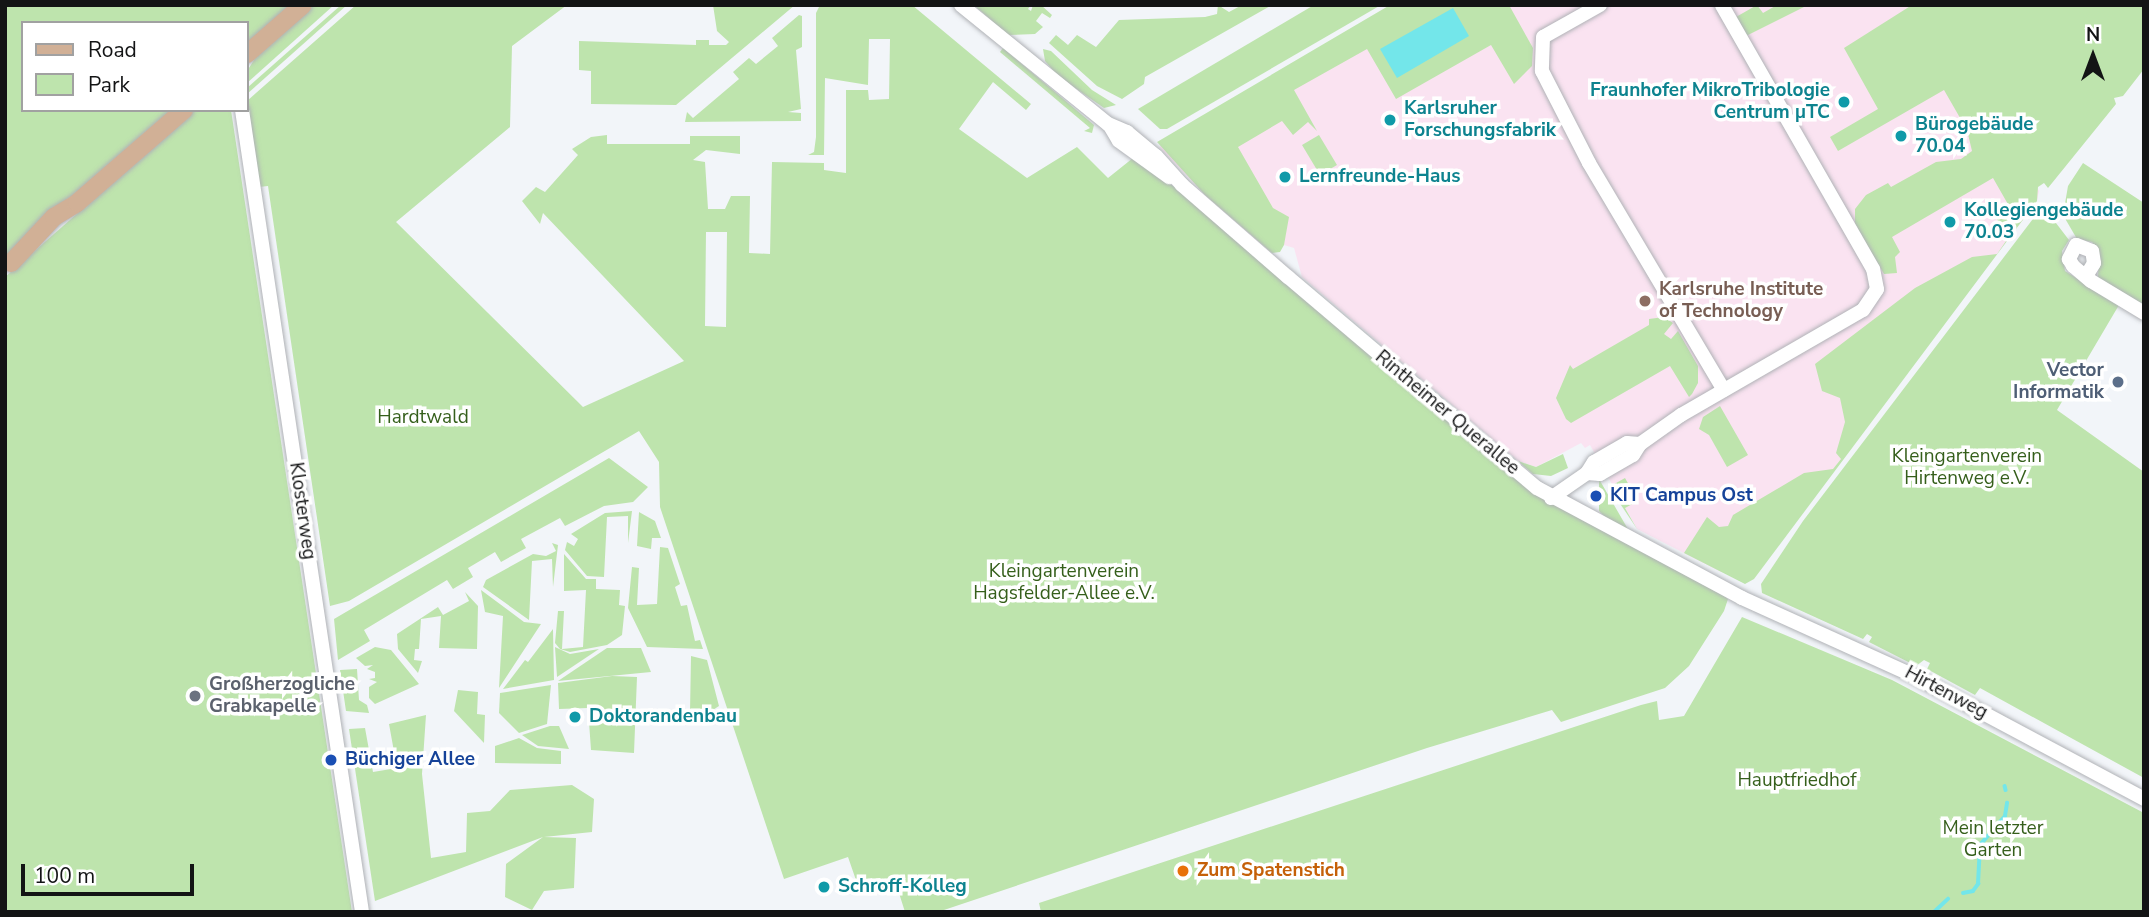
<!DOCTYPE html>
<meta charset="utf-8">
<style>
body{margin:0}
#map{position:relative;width:2149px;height:917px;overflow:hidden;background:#f2f5f9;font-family:"Nunito Sans",sans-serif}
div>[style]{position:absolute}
.education>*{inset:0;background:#fae3f1}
.green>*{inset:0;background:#bee4ad}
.water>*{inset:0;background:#73e6ea}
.stream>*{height:3.5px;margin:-1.75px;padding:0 1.75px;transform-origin:1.75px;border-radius:1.75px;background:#73e6ea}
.roads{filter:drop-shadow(0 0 2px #b0b2b6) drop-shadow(0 0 2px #b0b2b6)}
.minor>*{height:14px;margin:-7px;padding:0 7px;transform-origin:7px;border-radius:7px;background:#fff}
.major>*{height:18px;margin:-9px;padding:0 9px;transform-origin:9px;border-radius:9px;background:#d1b096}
.dots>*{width:19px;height:19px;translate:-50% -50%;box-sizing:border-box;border:4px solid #fff;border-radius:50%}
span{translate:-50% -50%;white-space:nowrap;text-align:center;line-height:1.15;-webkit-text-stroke:7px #fff;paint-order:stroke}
.culture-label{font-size:19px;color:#0d838f;font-weight:700}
.right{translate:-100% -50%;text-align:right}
.left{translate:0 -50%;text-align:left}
.education-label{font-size:19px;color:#785e54;font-weight:700}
.service-label{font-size:19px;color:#4e5e75;font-weight:700}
.street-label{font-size:19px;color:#131415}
.park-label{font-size:19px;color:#355f1b}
.transit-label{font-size:19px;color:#164399;font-weight:700}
.worship-label{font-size:19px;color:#5b616d;font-weight:700}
.food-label{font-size:19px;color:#c56008;font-weight:700}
.frame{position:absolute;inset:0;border:7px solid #131415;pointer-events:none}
.legend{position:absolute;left:21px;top:21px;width:228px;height:91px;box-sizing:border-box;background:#fff;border:2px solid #a1a1a1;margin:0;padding:9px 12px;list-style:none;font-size:21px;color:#131415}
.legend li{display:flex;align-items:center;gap:14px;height:35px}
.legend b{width:35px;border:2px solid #a1a1a1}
.north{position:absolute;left:2058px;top:21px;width:70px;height:70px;-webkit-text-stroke:5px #fff;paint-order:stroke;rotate:0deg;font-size:19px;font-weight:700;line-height:28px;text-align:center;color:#131415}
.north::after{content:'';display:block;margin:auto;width:24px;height:32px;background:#131415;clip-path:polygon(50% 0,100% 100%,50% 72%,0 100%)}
.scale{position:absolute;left:21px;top:864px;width:173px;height:32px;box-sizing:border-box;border:4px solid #131415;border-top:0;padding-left:9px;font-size:21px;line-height:24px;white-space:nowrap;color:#131415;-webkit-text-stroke:5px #fff;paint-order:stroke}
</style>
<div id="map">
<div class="education">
<div style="clip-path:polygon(1402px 5px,1933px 5px,2039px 191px,2037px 201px,1762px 564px,1721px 572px,1637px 529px,1590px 445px,1585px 448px,1581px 443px,1536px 467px,1518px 461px,1302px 277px,1294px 248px,1284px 245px,1272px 253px,1205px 195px,1159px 147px)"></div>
</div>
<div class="green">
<div style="clip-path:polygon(5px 5px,295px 5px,247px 48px,247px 23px,23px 23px,23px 110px,175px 110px,5px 258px)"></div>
<div style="clip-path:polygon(314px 5px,334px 5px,247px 83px,247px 71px,256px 57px)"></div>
<div style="clip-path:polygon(341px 5px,347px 5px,247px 94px,247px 88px)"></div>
<div style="clip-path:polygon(evenodd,356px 5px,567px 5px,512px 46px,510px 127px,396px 222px,583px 407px,684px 361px,543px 213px,540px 224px,522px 201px,536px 187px,545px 192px,578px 155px,572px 149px,591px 137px,607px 135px,607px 144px,690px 144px,690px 136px,740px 136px,740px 154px,706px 150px,693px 160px,705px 162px,708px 209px,725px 209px,731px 196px,750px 196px,749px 253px,770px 254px,772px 162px,824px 163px,824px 170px,846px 173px,846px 90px,868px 90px,869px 100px,889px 99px,890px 39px,869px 39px,868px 85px,825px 78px,824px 155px,808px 155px,814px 152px,816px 137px,816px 13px,820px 5px,912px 5px,1031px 104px,1026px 110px,993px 82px,959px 129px,1027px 178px,1077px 147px,1108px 178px,1133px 158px,1183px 193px,1534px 494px,1712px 587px,1728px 599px,1724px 611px,1689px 666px,1665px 688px,1561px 722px,1552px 710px,1427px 748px,938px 912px,905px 912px,898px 890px,877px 893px,872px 878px,857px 883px,848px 857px,784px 879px,660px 507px,659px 462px,639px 431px,349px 601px,330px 606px,268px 186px,259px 187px,247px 101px,356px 5px,706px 232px,727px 232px,726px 327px,705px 326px,706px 232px)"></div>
<div style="clip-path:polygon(713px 5px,795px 5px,676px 105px,591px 104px,591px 71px,579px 70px,579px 41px,696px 45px,696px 40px,709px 40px,709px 45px,726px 45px,729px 42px,717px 31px)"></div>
<div style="clip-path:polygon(974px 5px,1031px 5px,1028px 9px,1031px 11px,1033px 5px,1041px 5px,1052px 15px,1050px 18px,1042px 13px,1036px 21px,1043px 27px,1035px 34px,1008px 35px)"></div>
<div style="clip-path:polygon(1218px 5px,1229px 12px,1242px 5px,1272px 5px,1145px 77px,1144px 84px,1122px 99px,1097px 86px,1049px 43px,1056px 35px,1068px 45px,1077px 35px,1096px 47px,1119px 20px,1205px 17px,1217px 14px)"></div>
<div style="clip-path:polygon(1314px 5px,1381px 5px,1167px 129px,1160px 129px,1138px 109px)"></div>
<div style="clip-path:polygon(1390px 5px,1509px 5px,1533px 48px,1532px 66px,1514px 84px,1491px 45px,1396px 99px,1367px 49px,1294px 90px,1317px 131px,1308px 122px,1293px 135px,1282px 121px,1238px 147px,1273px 208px,1289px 217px,1284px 245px,1280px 252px,1272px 253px,1205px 195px,1157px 142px)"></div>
<div style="clip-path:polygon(1757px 5px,1763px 13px,1777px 5px,1808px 5px,1746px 36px,1736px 17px)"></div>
<div style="clip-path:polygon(1912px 5px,2144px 5px,2144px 69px,2123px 96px,2114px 98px,2116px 104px,2048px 188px,2044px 183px,2038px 187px,2037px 201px,1754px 579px,1745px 584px,1684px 553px,1707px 517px,1719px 527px,1728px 526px,1733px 515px,1804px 473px,1833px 469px,1841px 459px,1836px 453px,1845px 422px,1840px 398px,1822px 391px,1815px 364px,1915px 288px,1972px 257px,1997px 254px,2006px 241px,1995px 214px,2009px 206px,1993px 178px,1892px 237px,1900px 252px,1895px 257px,1897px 273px,1884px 274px,1855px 224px,1855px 209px,1866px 195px,1888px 183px,1891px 187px,1936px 162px,1961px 159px,1972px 151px,1967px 130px,1944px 90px,1838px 151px,1830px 137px,1878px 109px,1844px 48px)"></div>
<div style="clip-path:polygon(799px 15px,802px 16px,802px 47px,796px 50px,801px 109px,788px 112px,801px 113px,801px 121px,685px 122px,687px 112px,693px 118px,739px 79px,733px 72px,749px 58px,756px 64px,778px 46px,772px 38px)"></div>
<div style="clip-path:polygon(1003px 48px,1094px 125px,1092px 133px,1084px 131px,1090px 128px,1000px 52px)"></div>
<div style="clip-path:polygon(1043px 49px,1051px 51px,1092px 90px,1116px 105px,1104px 108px,1058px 76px,1045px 61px)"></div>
<div style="clip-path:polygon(195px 110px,231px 110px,352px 912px,5px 912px,5px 277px)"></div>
<div style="clip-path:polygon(1319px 135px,1337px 165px,1320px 175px,1302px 145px)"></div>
<div style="clip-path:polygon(2083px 163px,2144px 203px,2144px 306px,2098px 278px,2099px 251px,2092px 242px,2077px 239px,2063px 215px,2068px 186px)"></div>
<div style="clip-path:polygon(2046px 210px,2069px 240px,2062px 251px,2065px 271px,2119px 305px,2057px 410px,2144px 472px,2144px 778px,1980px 688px,1975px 695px,1927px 669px,1930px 663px,1924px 660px,1916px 666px,1869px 642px,1872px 637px,1867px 634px,1863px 639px,1762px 593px,1761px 584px,1803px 521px,2039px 211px)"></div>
<div style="clip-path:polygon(1664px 317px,1673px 323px,1664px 334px,1671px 339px,1678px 331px,1698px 366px,1698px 383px,1692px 394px,1689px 397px,1670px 366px,1571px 423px,1566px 419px,1556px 398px,1570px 365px,1573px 369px,1649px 325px,1649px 319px)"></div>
<div style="clip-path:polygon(1720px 406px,1748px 455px,1727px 467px,1709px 435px,1699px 429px,1703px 417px)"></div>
<div style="clip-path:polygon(1563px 454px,1568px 468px,1551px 476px,1533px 474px,1518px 461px,1536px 467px)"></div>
<div style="clip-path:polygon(609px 458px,648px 487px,633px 502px,604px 506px,565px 526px,560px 518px,521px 539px,526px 548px,501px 562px,495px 552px,468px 568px,473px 577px,453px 589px,447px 580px,364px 630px,370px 641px,338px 660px,334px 619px)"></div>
<div style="clip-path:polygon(1625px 478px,1638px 501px,1625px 508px,1637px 529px,1609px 487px)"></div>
<div style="clip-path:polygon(1599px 479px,1629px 531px,1722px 578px,1609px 521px,1599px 511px)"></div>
<div style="clip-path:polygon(632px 511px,628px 543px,628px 516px,607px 517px,604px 577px,587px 576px,565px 550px,567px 542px,574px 546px,578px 539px,571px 534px,605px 513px)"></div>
<div style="clip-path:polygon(639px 512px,655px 521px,661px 538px,652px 538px,651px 549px,637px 546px)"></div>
<div style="clip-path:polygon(552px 543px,558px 545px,553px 587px,552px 559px,532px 561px,529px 620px,483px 587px,486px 580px,533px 554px,546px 556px,556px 551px)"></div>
<div style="clip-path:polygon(660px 547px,668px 548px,680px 584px,675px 587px,681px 606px,687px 605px,695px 641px,700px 640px,703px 649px,647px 647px,628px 608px,632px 567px,639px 568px,637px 605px,657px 604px)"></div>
<div style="clip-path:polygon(564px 554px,586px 579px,596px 579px,596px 589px,620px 590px,619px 605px,625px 606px,622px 635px,607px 645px,570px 652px,560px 649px,555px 643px,558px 611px,564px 611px,562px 649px,583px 647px,586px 590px,564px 591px)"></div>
<div style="clip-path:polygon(481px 590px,524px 622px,541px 624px,499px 688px,503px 616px,485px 612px)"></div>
<div style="clip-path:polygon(465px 592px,478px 606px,477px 649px,439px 648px,441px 616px,421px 619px,419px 649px,415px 649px,414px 660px,422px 661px,418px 673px,398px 649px,397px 634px,438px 607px,443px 615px,469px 601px)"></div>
<div style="clip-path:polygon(1742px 617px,1892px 680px,2144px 813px,2144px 912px,1041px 912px,1039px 903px,1641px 705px,1657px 701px,1659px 720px,1684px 716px)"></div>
<div style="clip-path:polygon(553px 629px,554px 680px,503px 689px,525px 660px,528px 662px)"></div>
<div style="clip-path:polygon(375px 647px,391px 650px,419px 684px,375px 704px,369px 698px,369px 687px,377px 682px,369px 679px,375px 678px,375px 672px,367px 669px,373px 665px,365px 666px,356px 658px)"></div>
<div style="clip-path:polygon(555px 647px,570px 654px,599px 649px,557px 677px)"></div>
<div style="clip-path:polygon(607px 648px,641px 648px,651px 672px,558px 681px)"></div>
<div style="clip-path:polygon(691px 656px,707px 660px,719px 706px,702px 717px,669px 716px,670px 710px,690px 712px)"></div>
<div style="clip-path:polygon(357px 669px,359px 700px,367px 705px,369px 713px,346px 711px,340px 670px)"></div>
<div style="clip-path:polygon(612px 676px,637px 677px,634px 753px,591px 750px,588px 708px,559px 709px,558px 683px)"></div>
<div style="clip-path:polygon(551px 685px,547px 724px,519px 733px,499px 713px,500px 693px)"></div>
<div style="clip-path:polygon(458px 690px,478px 692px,477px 714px,485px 715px,484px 743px,454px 711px)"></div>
<div style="clip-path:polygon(426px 715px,422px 774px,431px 858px,466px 852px,467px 813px,490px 811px,510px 790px,572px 785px,594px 799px,592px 832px,544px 837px,576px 838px,574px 888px,544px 891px,532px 910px,505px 897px,506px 864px,543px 837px,375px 901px,349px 729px,365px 728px,373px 772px,397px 768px,389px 724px)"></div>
<div style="clip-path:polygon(550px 726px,559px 726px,569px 749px,538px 746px,522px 735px)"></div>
<div style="clip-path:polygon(519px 738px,537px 748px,561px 751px,561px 764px,495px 763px,495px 746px)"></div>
</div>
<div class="water">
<div style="clip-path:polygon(1453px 8px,1469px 36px,1397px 78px,1380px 49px)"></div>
</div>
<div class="stream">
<div style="left:2005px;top:786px;width:4px;rotate:76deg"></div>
<div style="left:1963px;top:893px;width:10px;rotate:-11deg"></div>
<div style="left:1973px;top:891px;width:9px;rotate:-54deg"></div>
<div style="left:1978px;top:884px;width:39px;rotate:-87deg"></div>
<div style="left:1980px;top:845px;width:38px;rotate:-49deg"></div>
<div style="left:2005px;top:816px;width:13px;rotate:-81deg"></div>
<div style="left:1934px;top:912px;width:19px;rotate:-43deg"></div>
</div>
<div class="roads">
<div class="minor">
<div style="left:961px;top:5px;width:189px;rotate:39deg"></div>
<div style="left:1108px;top:124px;width:21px;rotate:23deg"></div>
<div style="left:1127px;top:132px;width:38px;rotate:40deg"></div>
<div style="left:1156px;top:156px;width:39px;rotate:48deg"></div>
<div style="left:1182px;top:185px;width:140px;rotate:41deg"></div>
<div style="left:1288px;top:277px;width:326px;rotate:40.3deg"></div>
<div style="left:1537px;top:488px;width:233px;rotate:28.2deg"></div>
<div style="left:1742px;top:598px;width:189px;rotate:24.4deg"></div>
<div style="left:1914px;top:676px;width:261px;rotate:28.1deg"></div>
<div style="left:1600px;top:5px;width:65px;rotate:150.7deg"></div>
<div style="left:1543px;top:37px;width:34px;rotate:92deg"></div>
<div style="left:1542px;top:71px;width:103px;rotate:62.9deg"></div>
<div style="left:1589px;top:163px;width:264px;rotate:59.3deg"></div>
<div style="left:242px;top:110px;width:811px;rotate:81.49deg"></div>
<div style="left:1110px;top:126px;width:17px;rotate:59deg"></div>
<div style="left:1119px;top:141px;width:62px;rotate:35.8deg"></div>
<div style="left:2086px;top:276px;width:15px;rotate:-58deg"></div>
<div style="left:2094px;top:263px;width:12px;rotate:-99deg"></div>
<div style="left:2092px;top:251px;width:17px;rotate:-159deg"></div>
<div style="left:2076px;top:245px;width:16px;rotate:117deg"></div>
<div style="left:2069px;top:259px;width:8px;rotate:60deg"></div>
<div style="left:2073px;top:266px;width:23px;rotate:40deg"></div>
<div style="left:2091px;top:281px;width:62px;rotate:31.1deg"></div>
<div style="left:1587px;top:473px;width:13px;rotate:4deg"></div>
<div style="left:1600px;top:474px;width:38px;rotate:-30deg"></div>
<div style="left:1633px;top:455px;width:13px;rotate:-58deg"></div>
<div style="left:1640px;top:444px;width:50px;rotate:-35.3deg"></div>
<div style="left:1681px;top:415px;width:210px;rotate:-30deg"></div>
<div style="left:1863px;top:310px;width:25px;rotate:-56deg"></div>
<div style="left:1877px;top:289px;width:20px;rotate:-101deg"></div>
<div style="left:1873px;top:269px;width:304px;rotate:-119.8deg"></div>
<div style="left:1551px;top:498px;width:44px;rotate:-34.8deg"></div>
<div style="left:1587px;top:473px;width:13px;rotate:-58deg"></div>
<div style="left:1594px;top:462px;width:38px;rotate:-30deg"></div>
<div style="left:1627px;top:443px;width:13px;rotate:4deg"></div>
</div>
<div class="major">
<div style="left:247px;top:54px;width:74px;rotate:-41.2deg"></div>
<div style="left:11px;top:263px;width:63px;rotate:-46.9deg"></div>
<div style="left:54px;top:217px;width:27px;rotate:-31deg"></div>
<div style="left:77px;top:203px;width:142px;rotate:-41deg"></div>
</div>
</div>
<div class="dots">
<div style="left:1844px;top:102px;background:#0f9aa8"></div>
<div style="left:1390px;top:120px;background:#0f9aa8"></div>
<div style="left:1901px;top:136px;background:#0f9aa8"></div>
<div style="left:1285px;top:177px;background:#0f9aa8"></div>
<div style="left:1950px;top:222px;background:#0f9aa8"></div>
<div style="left:1645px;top:301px;background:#8d6e63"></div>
<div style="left:2118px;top:382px;background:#5c6f8a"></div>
<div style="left:1596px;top:496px;background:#1a4fb4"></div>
<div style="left:195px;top:696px;background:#6b7280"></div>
<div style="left:575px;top:717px;background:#0f9aa8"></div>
<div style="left:331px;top:760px;background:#1a4fb4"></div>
<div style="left:1183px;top:871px;background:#e8710a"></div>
<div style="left:824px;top:887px;background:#0f9aa8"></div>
</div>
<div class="culture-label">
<span class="right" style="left:1830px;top:102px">Fraunhofer MikroTribologie<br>Centrum µTC</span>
<span class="left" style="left:1404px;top:120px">Karlsruher<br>Forschungsfabrik</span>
<span class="left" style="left:1915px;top:136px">Bürogebäude<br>70.04</span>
<span class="left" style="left:1299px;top:177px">Lernfreunde-Haus</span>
<span class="left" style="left:1964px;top:222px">Kollegiengebäude<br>70.03</span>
<span class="left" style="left:589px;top:717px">Doktorandenbau</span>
<span class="left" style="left:838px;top:887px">Schroff-Kolleg</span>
</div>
<div class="education-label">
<span class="left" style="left:1659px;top:301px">Karlsruhe Institute<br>of Technology</span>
</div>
<div class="service-label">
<span class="right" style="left:2104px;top:382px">Vector<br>Informatik</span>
</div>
<div class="street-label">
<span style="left:1447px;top:413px;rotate:40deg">Rintheimer Querallee</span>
<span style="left:302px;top:511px;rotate:82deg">Klosterweg</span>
<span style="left:1946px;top:693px;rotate:28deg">Hirtenweg</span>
</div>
<div class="park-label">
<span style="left:423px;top:418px">Hardtwald</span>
<span style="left:1967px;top:468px">Kleingartenverein<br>Hirtenweg e.V.</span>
<span style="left:1064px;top:583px">Kleingartenverein<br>Hagsfelder-Allee e.V.</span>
<span style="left:1797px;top:781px">Hauptfriedhof</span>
<span style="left:1993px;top:840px">Mein letzter<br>Garten</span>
</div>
<div class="transit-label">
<span class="left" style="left:1610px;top:496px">KIT Campus Ost</span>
<span class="left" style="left:345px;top:760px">Büchiger Allee</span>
</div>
<div class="worship-label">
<span class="left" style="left:209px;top:696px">Großherzogliche<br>Grabkapelle</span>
</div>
<div class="food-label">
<span class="left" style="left:1197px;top:871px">Zum Spatenstich</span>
</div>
<div class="frame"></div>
<ul class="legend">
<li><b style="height:9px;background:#d1b096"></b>Road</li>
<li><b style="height:19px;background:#bee4ad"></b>Park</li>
</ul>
<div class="north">N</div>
<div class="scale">100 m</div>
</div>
